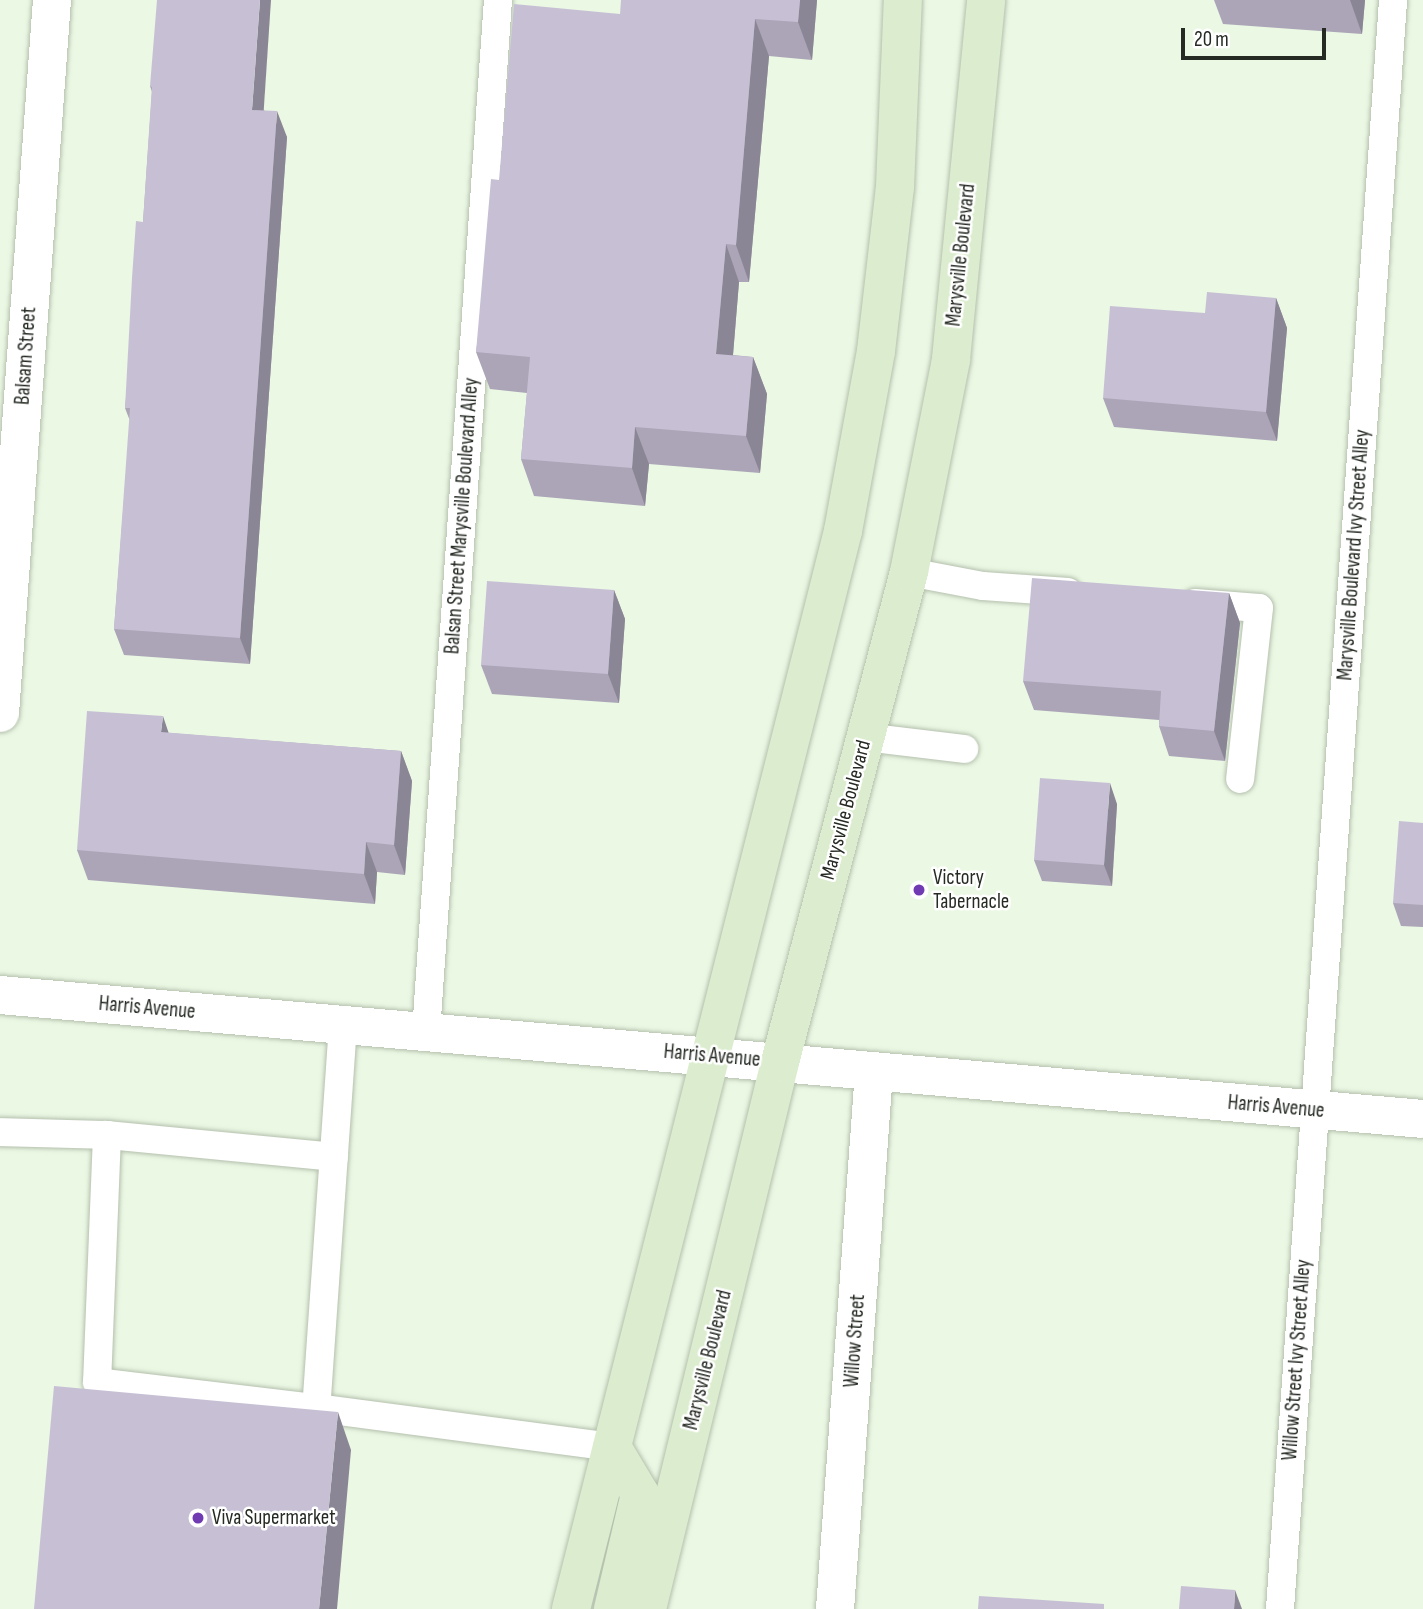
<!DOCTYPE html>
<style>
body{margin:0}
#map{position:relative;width:1423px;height:1609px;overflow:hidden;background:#ebf8e4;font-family:"Sofia Sans Condensed",sans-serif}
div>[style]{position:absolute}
.roads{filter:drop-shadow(0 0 2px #b4c0ad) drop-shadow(0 0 2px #b4c0ad)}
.service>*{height:28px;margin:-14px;padding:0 14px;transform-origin:14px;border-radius:14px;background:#fff}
.minor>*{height:38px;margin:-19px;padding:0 19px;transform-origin:19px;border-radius:19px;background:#fff}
.secondary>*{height:38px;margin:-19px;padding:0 19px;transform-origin:19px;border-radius:19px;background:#dbedce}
.wall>*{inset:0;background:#aba5b7}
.shaded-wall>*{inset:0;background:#8b8695}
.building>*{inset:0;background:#c7c0d5}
.dots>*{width:19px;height:19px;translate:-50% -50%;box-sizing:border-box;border:4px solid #fff;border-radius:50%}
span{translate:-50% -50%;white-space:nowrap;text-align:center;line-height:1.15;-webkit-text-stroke:5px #fff;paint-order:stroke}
.street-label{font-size:21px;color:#252a23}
.poi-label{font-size:21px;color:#252a23}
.left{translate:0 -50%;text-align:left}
.scale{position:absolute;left:1181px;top:28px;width:145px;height:32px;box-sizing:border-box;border:4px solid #252a23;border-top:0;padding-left:9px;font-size:21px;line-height:24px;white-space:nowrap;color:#252a23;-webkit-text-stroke:5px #fff;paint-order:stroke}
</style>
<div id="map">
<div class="roads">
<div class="service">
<div style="left:909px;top:572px;width:75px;rotate:10.7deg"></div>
<div style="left:983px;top:586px;width:85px;rotate:4deg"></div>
<div style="left:1195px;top:603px;width:64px;rotate:4.5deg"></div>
<div style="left:1259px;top:608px;width:172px;rotate:96.3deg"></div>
<div style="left:865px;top:737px;width:100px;rotate:6.9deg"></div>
<div style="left:343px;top:1025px;width:384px;rotate:94deg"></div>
<div style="left:316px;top:1408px;width:299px;rotate:7.5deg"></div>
<div style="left:426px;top:1032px;width:1035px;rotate:-86.01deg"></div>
<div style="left:0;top:1132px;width:107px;rotate:1.6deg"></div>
<div style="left:107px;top:1135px;width:247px;rotate:92.3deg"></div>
<div style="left:97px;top:1382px;width:221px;rotate:6.8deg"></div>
<div style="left:107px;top:1135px;width:228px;rotate:5.5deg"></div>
<div style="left:1280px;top:1609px;width:1613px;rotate:-85.98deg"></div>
</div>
<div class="minor">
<div style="left:0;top:713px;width:715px;rotate:-85.83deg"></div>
<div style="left:0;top:995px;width:1428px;rotate:4.98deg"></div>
<div style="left:835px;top:1609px;width:538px;rotate:-85.85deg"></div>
</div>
<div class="secondary">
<div style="left:612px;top:1447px;width:55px;rotate:59.2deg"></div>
<div style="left:640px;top:1494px;width:118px;rotate:103.2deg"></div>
<div style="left:571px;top:1609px;width:1112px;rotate:-75.84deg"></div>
<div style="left:843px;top:531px;width:183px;rotate:-79.6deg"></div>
<div style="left:876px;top:351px;width:165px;rotate:-83.4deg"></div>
<div style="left:895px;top:187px;width:187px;rotate:-87.6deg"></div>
<div style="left:647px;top:1609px;width:563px;rotate:-76.33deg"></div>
<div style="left:780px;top:1062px;width:507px;rotate:-75.25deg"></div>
<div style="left:909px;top:572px;width:217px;rotate:-78.8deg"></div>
<div style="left:951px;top:359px;width:361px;rotate:-84.4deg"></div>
</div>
</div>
<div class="wall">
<div style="clip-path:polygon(817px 0,812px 60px,769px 56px,749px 282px,739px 282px,733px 355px,753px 357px,767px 394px,760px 473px,649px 464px,645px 506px,534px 496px,521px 459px,527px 393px,490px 389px,476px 352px,499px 180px,620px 14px)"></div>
<div style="clip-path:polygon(1214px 0,1365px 0,1362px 34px,1223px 24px)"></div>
<div style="clip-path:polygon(150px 86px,264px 110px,287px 137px,250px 664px,124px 655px,114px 629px,130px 421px,125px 408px,143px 222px,152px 92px)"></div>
<div style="clip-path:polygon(1276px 298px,1287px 328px,1277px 441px,1114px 427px,1103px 398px,1205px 313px)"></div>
<div style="clip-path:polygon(614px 590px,625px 619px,619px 703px,492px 694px,481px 665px)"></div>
<div style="clip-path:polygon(1229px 593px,1240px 623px,1225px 761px,1169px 756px,1159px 726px,1159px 720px,1034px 710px,1023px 681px)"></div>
<div style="clip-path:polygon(169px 733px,401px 751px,412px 781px,405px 875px,377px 872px,375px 904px,88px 880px,77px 850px)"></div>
<div style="clip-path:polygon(1117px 804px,1112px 886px,1042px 881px,1034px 860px)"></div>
<div style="clip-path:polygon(1423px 823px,1423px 927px,1401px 926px,1393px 903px)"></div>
</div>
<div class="shaded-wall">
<div style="clip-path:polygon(260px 0,271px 0,262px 136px,252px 110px)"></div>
<div style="clip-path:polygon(800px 0,817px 0,812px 60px,798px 22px)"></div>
<div style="clip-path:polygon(1350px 0,1365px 0,1362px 34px)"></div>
<div style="clip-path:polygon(755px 19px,769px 56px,749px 282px,736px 245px)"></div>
<div style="clip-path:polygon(277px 111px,287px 137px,250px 664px,240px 638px)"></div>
<div style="clip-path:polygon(726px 244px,739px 282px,730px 391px,716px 354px)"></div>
<div style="clip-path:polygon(1276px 298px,1287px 328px,1277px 441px,1266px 412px)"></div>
<div style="clip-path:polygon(753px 357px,767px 394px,760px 473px,746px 436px)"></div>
<div style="clip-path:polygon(635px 427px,649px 464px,645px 506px,632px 468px)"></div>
<div style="clip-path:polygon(614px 590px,625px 619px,619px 703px,608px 674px)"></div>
<div style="clip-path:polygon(1229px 593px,1240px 623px,1225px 761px,1214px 731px)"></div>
<div style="clip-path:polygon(163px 716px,173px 746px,161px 732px)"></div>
<div style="clip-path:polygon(401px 751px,412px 781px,405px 875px,394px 845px)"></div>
<div style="clip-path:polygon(1110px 783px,1117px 804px,1112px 886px,1104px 865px)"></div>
<div style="clip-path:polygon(366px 842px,377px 872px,375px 904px,364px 874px)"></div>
<div style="clip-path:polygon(338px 1412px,351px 1450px,337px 1609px,319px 1609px)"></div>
<div style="clip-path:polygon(1235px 1590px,1242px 1609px,1234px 1609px)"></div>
</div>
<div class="building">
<div style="clip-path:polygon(157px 0,260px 0,252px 110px,277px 111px,240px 638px,114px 629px,130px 408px,125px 408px,132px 278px,136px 221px,143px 222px,152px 86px,150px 86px)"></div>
<div style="clip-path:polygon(621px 0,800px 0,798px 22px,755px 19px,736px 245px,726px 244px,716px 354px,753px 357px,746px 436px,635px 427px,632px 468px,521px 459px,530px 357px,476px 352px,491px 179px,499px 180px,514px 4px,620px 14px)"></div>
<div style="clip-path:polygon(1207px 292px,1276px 298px,1266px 412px,1103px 398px,1110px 306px,1205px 313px)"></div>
<div style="clip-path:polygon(1032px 578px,1229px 593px,1214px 731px,1159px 726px,1161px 691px,1023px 681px)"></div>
<div style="clip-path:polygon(487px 581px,614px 590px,608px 674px,481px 665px)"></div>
<div style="clip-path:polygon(87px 711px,163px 716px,161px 732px,401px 751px,394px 845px,366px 842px,364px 874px,77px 850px)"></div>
<div style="clip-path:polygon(1040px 778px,1110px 783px,1104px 865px,1034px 860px)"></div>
<div style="clip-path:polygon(1399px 821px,1423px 823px,1423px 905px,1393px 903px)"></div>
<div style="clip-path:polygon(54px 1386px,338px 1412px,319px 1609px,34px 1609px)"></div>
<div style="clip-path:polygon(1181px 1586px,1235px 1590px,1234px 1609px,1179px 1609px)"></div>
<div style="clip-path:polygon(979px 1596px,1104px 1604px,1104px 1609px,978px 1609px)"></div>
</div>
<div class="dots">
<div style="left:919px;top:890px;background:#703bb2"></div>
<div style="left:198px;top:1518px;background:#703bb2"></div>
</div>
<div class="street-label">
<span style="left:961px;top:255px;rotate:-84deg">Marysville Boulevard</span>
<span style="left:26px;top:356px;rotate:-86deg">Balsam Street</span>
<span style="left:462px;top:516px;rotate:-86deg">Balsan Street Marysville Boulevard Alley</span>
<span style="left:1354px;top:555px;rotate:-86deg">Marysville Boulevard Ivy Street Alley</span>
<span style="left:846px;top:810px;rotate:-75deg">Marysville Boulevard</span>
<span style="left:147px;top:1008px;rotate:5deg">Harris Avenue</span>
<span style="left:712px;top:1056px;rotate:5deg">Harris Avenue</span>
<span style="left:1276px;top:1107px;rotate:5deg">Harris Avenue</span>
<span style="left:855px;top:1341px;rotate:-86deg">Willow Street</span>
<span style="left:708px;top:1360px;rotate:-76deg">Marysville Boulevard</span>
<span style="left:1297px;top:1360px;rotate:-86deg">Willow Street Ivy Street Alley</span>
</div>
<div class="poi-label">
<span class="left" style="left:933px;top:890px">Victory<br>Tabernacle</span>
<span class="left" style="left:212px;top:1518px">Viva Supermarket</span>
</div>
<div class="scale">20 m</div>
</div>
